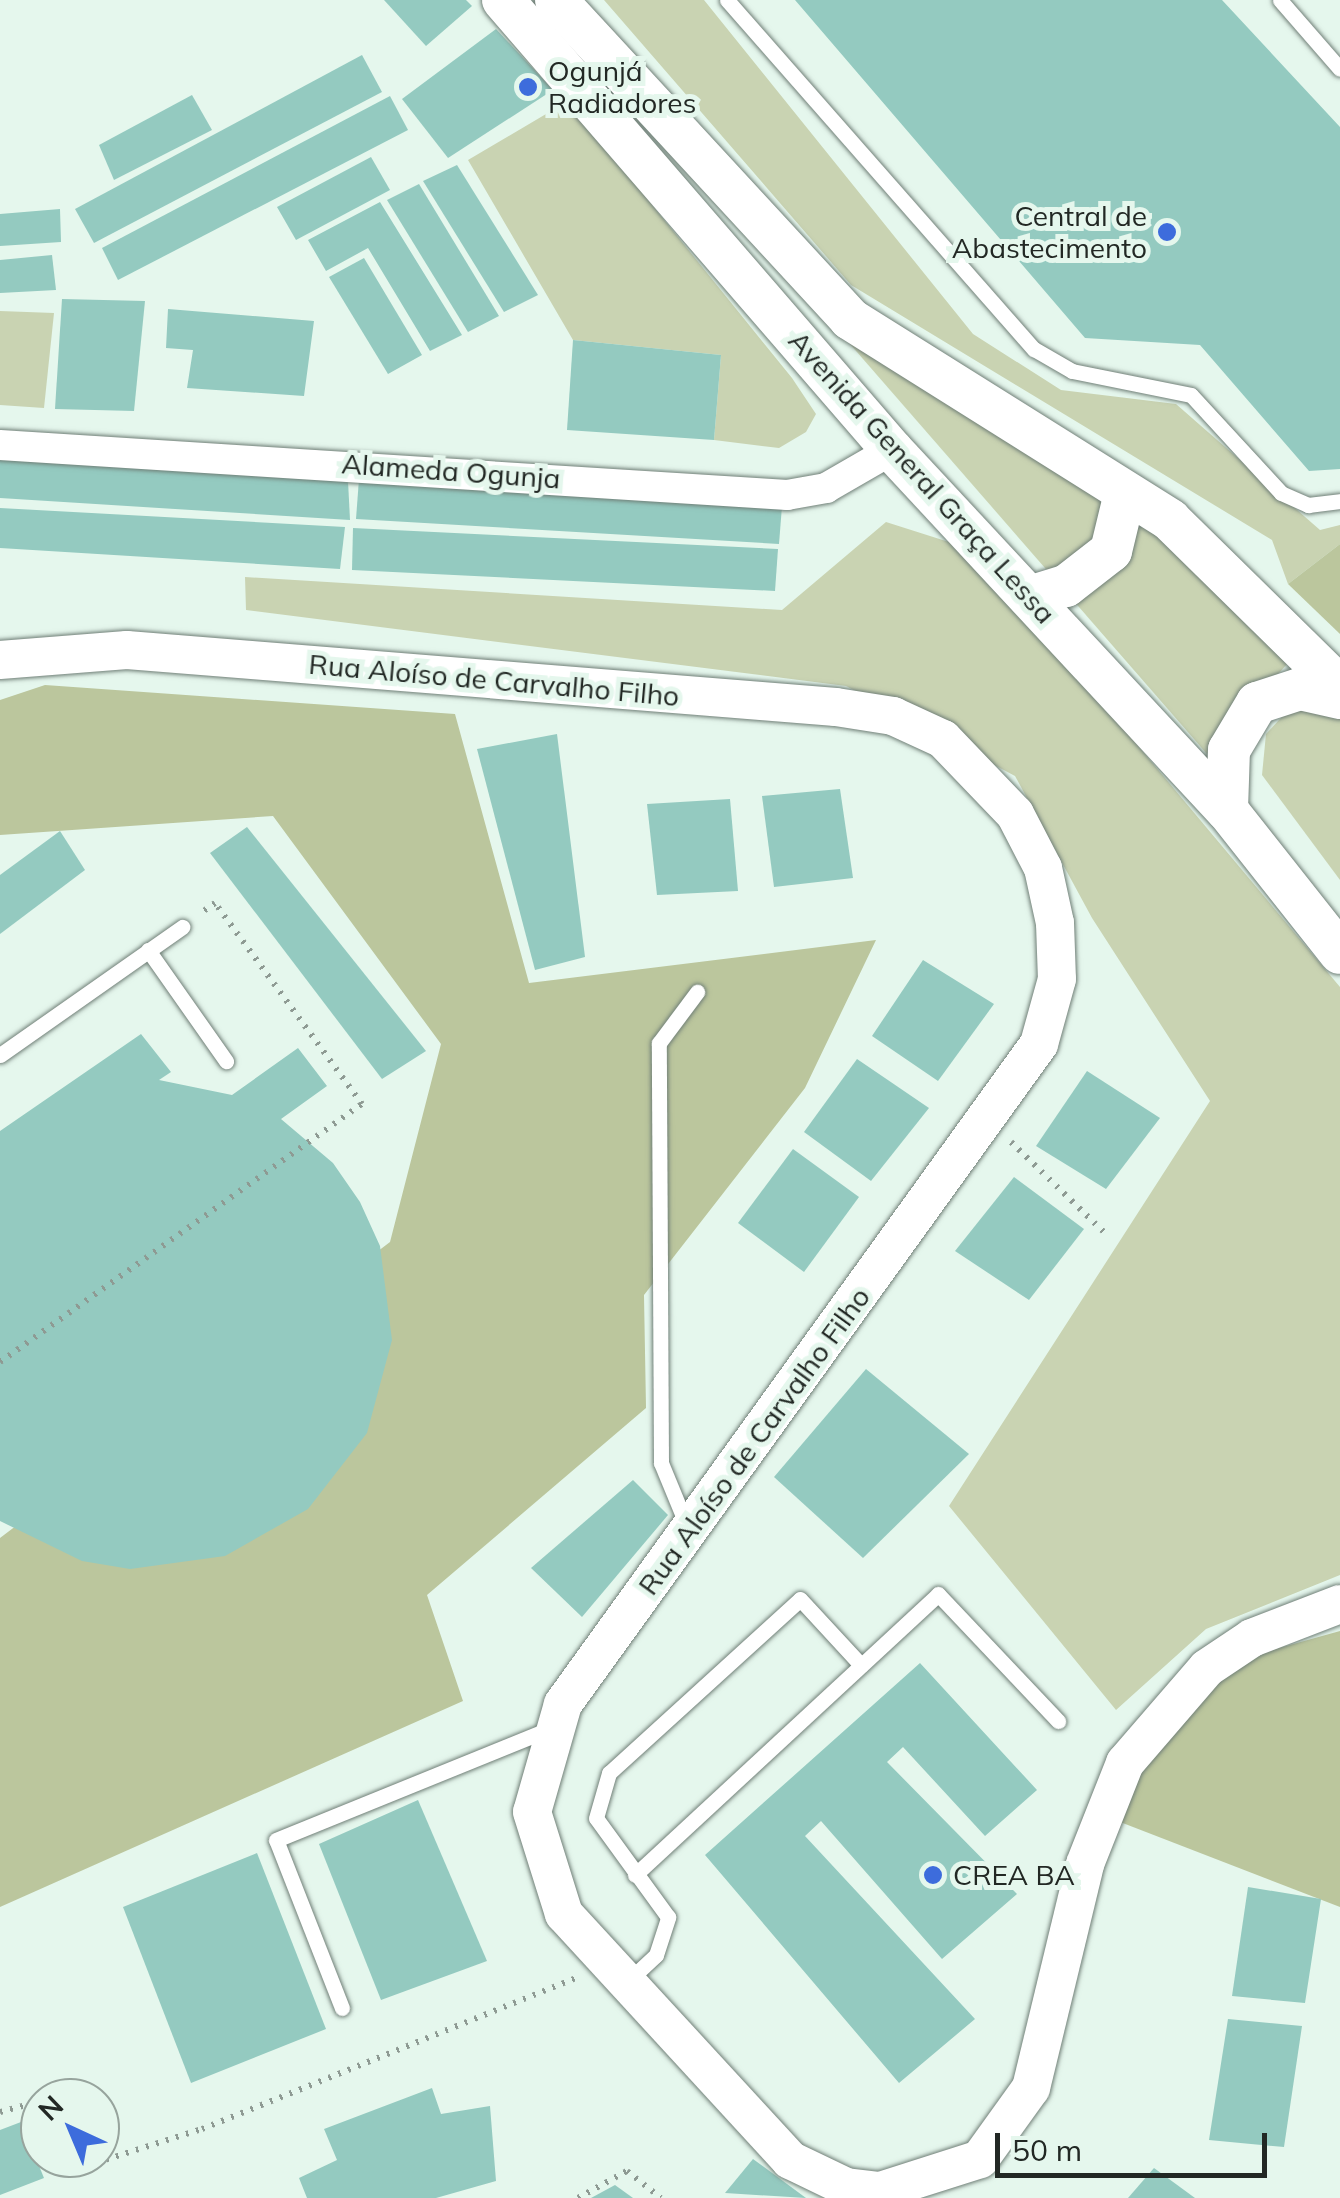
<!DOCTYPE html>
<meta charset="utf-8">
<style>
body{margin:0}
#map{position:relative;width:1340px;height:2198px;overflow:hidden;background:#e5f7ed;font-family:Mulish,sans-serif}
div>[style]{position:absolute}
.green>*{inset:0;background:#c9d3b2}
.forest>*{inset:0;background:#bbc69d}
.building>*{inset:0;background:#94cac0}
.path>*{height:6px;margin-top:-3px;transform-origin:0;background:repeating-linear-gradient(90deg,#8e9a93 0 2.5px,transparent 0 10.5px)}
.roads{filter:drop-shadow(0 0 2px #707f77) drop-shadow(0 0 2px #707f77)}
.service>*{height:15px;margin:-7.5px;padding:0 7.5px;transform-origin:7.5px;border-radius:7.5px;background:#fff}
.minor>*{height:30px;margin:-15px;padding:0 15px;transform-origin:15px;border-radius:15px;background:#fff}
.tertiary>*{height:38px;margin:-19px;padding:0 19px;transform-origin:19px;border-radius:19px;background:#fff}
.secondary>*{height:42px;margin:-21px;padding:0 21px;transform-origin:21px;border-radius:21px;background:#fff}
.dots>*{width:28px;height:28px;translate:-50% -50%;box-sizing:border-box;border:5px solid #e5f7ed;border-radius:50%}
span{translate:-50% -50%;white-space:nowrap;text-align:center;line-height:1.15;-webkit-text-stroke:10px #e5f7ed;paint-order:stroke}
.poi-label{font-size:28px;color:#222824}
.left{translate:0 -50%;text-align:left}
.right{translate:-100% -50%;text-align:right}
.street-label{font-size:28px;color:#222824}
.north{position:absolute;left:20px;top:2078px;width:100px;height:100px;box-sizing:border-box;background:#e5f7ed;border:2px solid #97a49d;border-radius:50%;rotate:316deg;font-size:28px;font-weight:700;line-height:40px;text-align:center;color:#222824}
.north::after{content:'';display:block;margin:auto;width:35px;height:45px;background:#3d6cdc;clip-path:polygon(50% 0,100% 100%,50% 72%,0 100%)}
.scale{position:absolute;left:995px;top:2133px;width:272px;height:45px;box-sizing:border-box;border:5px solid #222824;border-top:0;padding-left:12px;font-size:30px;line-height:35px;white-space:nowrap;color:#222824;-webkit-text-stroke:8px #e5f7ed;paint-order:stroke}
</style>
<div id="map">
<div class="green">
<div style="clip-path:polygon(604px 0,704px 0,973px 334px,1061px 390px,1176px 404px,1320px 530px,1340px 525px,1340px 544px,1288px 584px,1272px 540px,851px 285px)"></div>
<div style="clip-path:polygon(568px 101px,792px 378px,816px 414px,806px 432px,779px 448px,714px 440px,721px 355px,573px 340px,468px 160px)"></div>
<div style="clip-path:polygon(816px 305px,1157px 533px,1295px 655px,1207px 754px)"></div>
<div style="clip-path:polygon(0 311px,54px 313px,44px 408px,0 405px)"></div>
<div style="clip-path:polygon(886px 522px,974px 550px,1340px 987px,1340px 1575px,1206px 1629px,1116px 1710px,949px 1506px,1210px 1101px,1092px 918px,1015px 776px,846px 686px,246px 610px,245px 577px,782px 610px)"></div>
<div style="clip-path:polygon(1291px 707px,1340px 717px,1340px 880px,1262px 775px,1266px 734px)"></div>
</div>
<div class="forest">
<div style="clip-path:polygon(1340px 544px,1340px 634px,1288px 584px)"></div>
<div style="clip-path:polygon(45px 685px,455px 714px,529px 983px,876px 940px,805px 1088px,644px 1295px,646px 1408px,427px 1595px,463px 1701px,0 1907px,0 1538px,390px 1242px,441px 1044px,273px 816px,0 835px,0 700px)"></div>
<div style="clip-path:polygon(1340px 1631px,1340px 1907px,1102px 1815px,1207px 1668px)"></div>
</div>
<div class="building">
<div style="clip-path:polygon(384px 0,466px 0,472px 6px,426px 46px)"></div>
<div style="clip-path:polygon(795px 0,1222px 0,1340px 127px,1340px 469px,1309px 471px,1200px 345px,1085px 338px)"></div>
<div style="clip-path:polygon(496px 29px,553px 90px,448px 158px,402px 99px)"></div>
<div style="clip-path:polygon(362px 55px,382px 92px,94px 243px,75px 209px)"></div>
<div style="clip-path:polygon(192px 95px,212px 130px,114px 180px,99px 145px)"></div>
<div style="clip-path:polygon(390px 96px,408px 130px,118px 280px,102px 248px)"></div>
<div style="clip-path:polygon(371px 157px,390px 190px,296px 240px,277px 207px)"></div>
<div style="clip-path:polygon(457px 165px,538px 295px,504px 312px,423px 181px)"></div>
<div style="clip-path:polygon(419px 184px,499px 316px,468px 332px,387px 200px)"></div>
<div style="clip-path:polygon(380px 202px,462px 335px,430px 351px,368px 248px,326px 271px,308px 240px)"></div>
<div style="clip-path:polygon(60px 209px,61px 242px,0 246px,0 214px)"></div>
<div style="clip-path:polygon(52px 255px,56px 290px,0 293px,0 260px)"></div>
<div style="clip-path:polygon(364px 258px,422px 355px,388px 374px,329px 277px)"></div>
<div style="clip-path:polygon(62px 299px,145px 301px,134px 411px,55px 409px)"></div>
<div style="clip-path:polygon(168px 309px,314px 321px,304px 396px,187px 388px,193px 350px,166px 348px)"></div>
<div style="clip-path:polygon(573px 340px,721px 355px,714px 440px,567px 430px)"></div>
<div style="clip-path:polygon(0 458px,348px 481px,350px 520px,0 498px)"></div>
<div style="clip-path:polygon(359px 479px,782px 506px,779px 544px,356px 519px)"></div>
<div style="clip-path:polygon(0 508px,345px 527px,340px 569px,0 548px)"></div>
<div style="clip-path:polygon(353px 528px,778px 549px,775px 591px,352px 570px)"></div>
<div style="clip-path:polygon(557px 734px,585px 957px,535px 970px,477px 749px)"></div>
<div style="clip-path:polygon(840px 789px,853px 878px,774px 887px,762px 796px)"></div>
<div style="clip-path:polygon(730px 799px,738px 891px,657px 895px,647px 804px)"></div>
<div style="clip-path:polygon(247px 827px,426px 1051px,382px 1079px,210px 853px)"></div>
<div style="clip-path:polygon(60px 831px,85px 870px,0 934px,0 875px)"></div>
<div style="clip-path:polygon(923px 960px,994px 1004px,938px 1081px,872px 1036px)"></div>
<div style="clip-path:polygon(141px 1034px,171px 1072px,159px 1080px,232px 1095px,298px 1048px,327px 1086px,281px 1119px,333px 1163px,360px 1202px,380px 1246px,392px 1340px,367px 1433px,308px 1509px,225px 1556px,130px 1569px,82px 1561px,0 1521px,0 1131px)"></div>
<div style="clip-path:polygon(857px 1059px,929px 1108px,871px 1181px,804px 1132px)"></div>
<div style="clip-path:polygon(1087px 1071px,1160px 1118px,1106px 1189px,1036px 1146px)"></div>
<div style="clip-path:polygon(793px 1149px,859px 1197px,804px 1272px,738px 1223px)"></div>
<div style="clip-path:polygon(1014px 1177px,1084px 1229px,1029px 1300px,955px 1251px)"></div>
<div style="clip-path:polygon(866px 1369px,969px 1454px,863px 1558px,774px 1477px)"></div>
<div style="clip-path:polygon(633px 1480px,668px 1515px,582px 1617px,531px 1568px)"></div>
<div style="clip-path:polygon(920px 1663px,1037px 1790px,985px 1836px,903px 1747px,887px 1762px,1017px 1894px,942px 1959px,821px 1821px,805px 1836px,975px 2019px,899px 2083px,705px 1855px)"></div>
<div style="clip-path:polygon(418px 1800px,487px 1961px,381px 2000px,319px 1844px)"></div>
<div style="clip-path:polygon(257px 1853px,326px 2029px,191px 2083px,123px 1907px)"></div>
<div style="clip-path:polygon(1248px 1887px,1321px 1899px,1305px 2003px,1232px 1996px)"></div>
<div style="clip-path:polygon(1228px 2019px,1302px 2026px,1284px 2147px,1209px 2140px)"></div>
<div style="clip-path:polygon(432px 2088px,441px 2114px,490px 2106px,496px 2181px,436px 2198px,307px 2198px,299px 2178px,337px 2160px,324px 2129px)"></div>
<div style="clip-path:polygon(21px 2122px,44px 2178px,0 2195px,0 2130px)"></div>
<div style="clip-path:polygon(753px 2159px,806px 2198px,725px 2193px)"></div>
<div style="clip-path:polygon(1154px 2168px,1195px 2198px,1128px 2198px)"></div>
<div style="clip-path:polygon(615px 2185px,633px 2198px,591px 2198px)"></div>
</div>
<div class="path">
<div style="left:1011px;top:1142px;width:134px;rotate:44.1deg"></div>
<div style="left:0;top:1362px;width:445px;rotate:-35.5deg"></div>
<div style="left:362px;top:1104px;width:249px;rotate:-126.2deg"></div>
<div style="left:215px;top:903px;width:19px;rotate:145deg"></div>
<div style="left:0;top:2112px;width:54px;rotate:-15.1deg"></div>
<div style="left:81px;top:2158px;width:9px;rotate:58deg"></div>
<div style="left:86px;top:2166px;width:122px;rotate:-17.7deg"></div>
<div style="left:202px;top:2129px;width:402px;rotate:-22deg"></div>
<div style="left:578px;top:2198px;width:56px;rotate:-28.9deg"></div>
<div style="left:627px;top:2171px;width:43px;rotate:38.5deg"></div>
</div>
<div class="roads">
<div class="service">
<div style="left:727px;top:0;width:465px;rotate:48.7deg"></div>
<div style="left:1034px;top:349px;width:44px;rotate:30.1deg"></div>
<div style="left:1072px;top:371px;width:121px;rotate:11.4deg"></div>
<div style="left:1191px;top:395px;width:133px;rotate:47.4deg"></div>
<div style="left:1281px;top:493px;width:30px;rotate:24deg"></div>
<div style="left:1308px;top:505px;width:32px;rotate:-7deg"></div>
<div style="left:1280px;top:0;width:91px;rotate:49deg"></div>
<div style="left:148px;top:950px;width:136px;rotate:54.9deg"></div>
<div style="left:0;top:1055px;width:223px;rotate:-35.1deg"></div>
<div style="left:687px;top:1526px;width:68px;rotate:-112.4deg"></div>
<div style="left:661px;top:1463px;width:420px;rotate:-90.3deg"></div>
<div style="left:659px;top:1043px;width:64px;rotate:-53.3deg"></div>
<div style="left:635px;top:1875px;width:413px;rotate:-42.8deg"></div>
<div style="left:938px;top:1594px;width:175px;rotate:46.6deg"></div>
<div style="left:626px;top:1983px;width:41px;rotate:-43deg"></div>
<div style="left:656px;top:1955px;width:40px;rotate:-72deg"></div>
<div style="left:668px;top:1917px;width:122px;rotate:-126deg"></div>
<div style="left:596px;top:1818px;width:47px;rotate:-73.9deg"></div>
<div style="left:609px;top:1773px;width:258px;rotate:-42.3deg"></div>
<div style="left:800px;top:1599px;width:90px;rotate:47.3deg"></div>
<div style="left:342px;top:2008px;width:180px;rotate:-111.4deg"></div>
<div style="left:276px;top:1840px;width:296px;rotate:-22.1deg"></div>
</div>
<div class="minor">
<div style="left:0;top:445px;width:789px;rotate:3.64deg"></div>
<div style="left:787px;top:495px;width:40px;rotate:-10deg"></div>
<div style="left:826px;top:488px;width:76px;rotate:-29.9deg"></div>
</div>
<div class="tertiary">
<div style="left:0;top:660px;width:127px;rotate:-4.5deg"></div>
<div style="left:127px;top:650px;width:711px;rotate:4.6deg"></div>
<div style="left:836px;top:707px;width:58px;rotate:9deg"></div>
<div style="left:893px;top:716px;width:55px;rotate:24.7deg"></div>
<div style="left:943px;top:739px;width:104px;rotate:46.2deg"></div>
<div style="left:1015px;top:814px;width:61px;rotate:62.6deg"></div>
<div style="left:1043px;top:868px;width:56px;rotate:77.7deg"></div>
<div style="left:1055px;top:923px;width:56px;rotate:88deg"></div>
<div style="left:1057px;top:979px;width:67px;rotate:105.5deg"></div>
<div style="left:1039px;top:1044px;width:814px;rotate:125.8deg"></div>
<div style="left:563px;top:1704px;width:112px;rotate:106deg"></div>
<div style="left:532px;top:1812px;width:107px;rotate:72.6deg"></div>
<div style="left:564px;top:1914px;width:334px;rotate:47.4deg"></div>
<div style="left:790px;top:2160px;width:62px;rotate:25.7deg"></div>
<div style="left:846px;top:2187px;width:34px;rotate:7deg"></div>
<div style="left:880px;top:2191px;width:105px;rotate:-17.7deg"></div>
<div style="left:980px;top:2159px;width:87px;rotate:-54.3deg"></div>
<div style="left:1031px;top:2088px;width:230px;rotate:-76.4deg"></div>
<div style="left:1085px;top:1864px;width:109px;rotate:-68.4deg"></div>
<div style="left:1125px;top:1763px;width:125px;rotate:-49.2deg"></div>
<div style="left:1207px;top:1668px;width:54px;rotate:-33.7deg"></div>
<div style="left:1252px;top:1638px;width:94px;rotate:-21.1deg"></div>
</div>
<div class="secondary">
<div style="left:503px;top:0;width:595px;rotate:49.16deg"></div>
<div style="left:892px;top:450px;width:492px;rotate:47.1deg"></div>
<div style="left:1227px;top:810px;width:182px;rotate:51.7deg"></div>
<div style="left:556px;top:0;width:434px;rotate:47.3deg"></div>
<div style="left:850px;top:319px;width:378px;rotate:32.1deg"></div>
<div style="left:1170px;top:520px;width:238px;rotate:44.5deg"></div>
<div style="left:1029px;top:597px;width:39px;rotate:-17deg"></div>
<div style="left:1066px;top:586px;width:57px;rotate:-37.9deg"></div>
<div style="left:1111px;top:551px;width:60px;rotate:-76.4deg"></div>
<div style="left:1227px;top:810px;width:60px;rotate:-88.1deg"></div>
<div style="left:1229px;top:750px;width:55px;rotate:-59.2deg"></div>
<div style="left:1257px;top:703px;width:45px;rotate:-18deg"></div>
<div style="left:1300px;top:689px;width:41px;rotate:12.7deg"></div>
</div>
</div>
<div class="dots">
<div style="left:528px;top:87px;background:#3d6cdc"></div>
<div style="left:1167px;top:232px;background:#3d6cdc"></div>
<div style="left:933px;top:1875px;background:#3d6cdc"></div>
</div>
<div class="poi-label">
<span class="left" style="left:548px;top:87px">Ogunjá<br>Radiadores</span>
<span class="right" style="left:1147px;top:232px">Central de<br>Abastecimento</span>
<span class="left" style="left:953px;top:1875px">CREA BA</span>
</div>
<div class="street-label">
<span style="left:451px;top:471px;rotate:4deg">Alameda Ogunja</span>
<span style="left:922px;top:477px;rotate:48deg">Avenida General Graça Lessa</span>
<span style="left:494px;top:680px;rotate:5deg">Rua Aloíso de Carvalho Filho</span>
<span style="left:754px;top:1441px;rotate:-54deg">Rua Aloíso de Carvalho Filho</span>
</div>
<div class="north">N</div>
<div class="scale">50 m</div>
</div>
